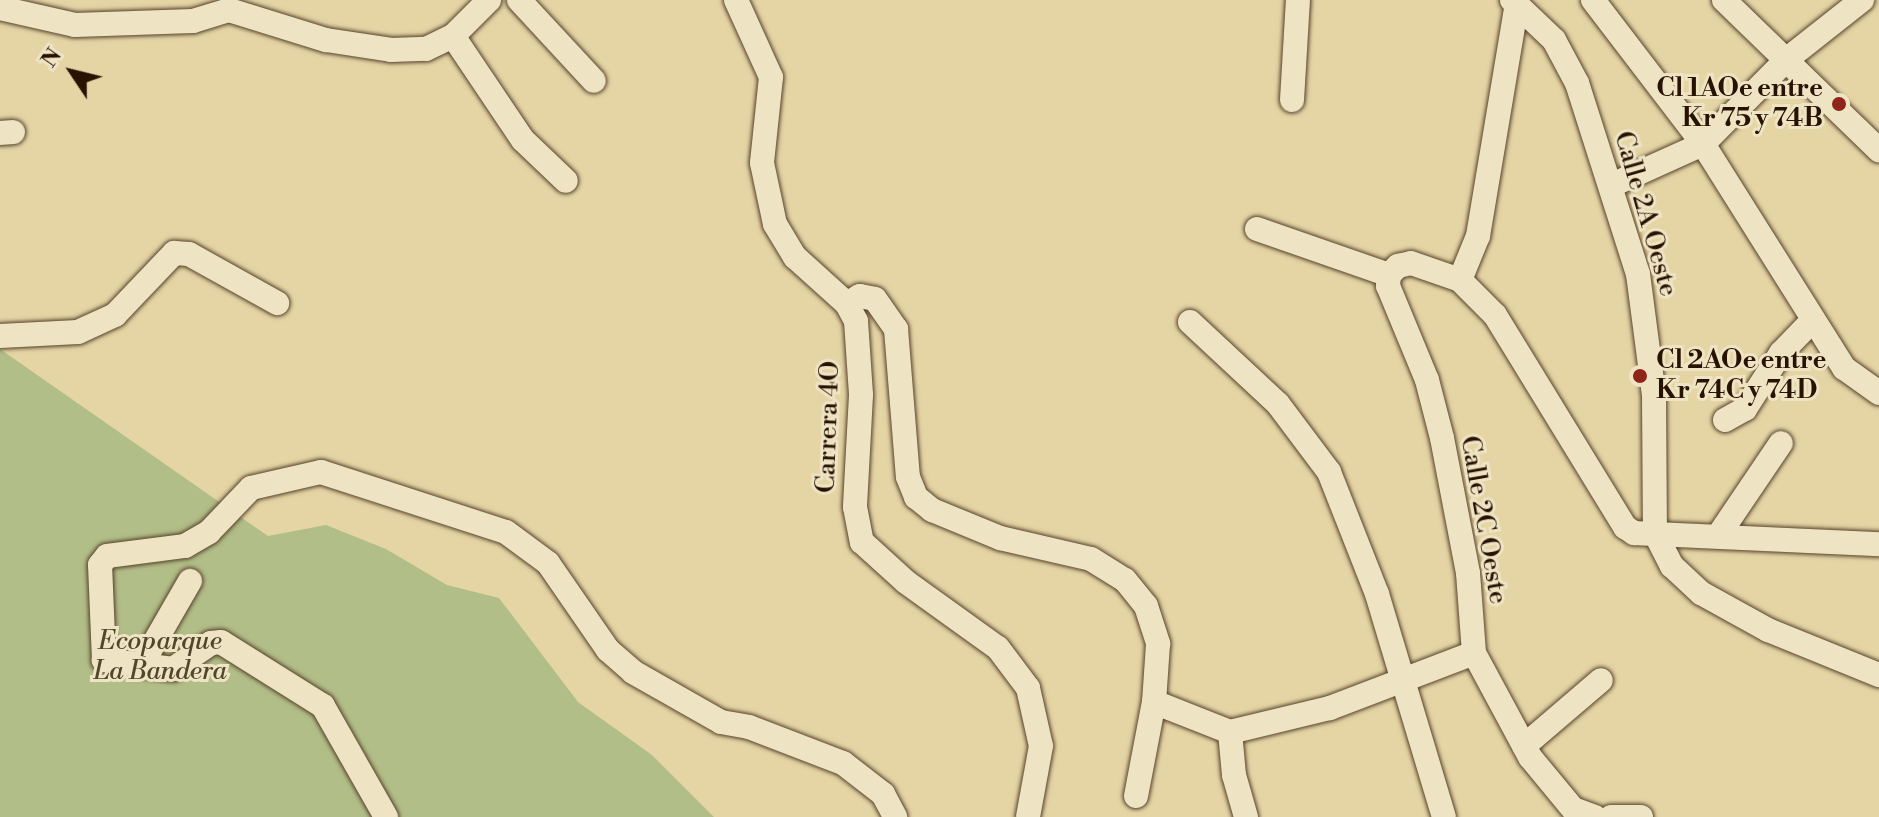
<!DOCTYPE html>
<style>
body{margin:0}
#map{position:relative;width:1879px;height:817px;overflow:hidden;background:#e5d5a5;font-family:"Libre Bodoni",serif}
div>[style]{position:absolute}
.green>*{inset:0;background:#b2be88}
.roads{filter:drop-shadow(0 0 2px #57432b) drop-shadow(0 0 2px #57432b)}
.minor>*{height:24px;margin:-12px;padding:0 12px;transform-origin:12px;border-radius:12px;background:#eee4c4}
.dots>*{width:22px;height:22px;translate:-50% -50%;box-sizing:border-box;border:4px solid #eee4c4;border-radius:50%}
span{translate:-50% -50%;white-space:nowrap;text-align:center;line-height:1.15;-webkit-text-stroke:6px #eee4c4;paint-order:stroke}
.poi-label{font-size:26px;color:#281202;font-weight:700}
.right{translate:-100% -50%;text-align:right}
.left{translate:0 -50%;text-align:left}
.street-label{font-size:26px;color:#281202}
.park-label{font-size:26px;color:#51462a;font-style:italic}
.north{position:absolute;left:32px;top:32px;width:80px;height:80px;-webkit-text-stroke:6px #eee4c4;paint-order:stroke;rotate:305deg;font-size:22px;font-weight:700;line-height:32px;text-align:center;color:#281202}
.north::after{content:'';display:block;margin:auto;width:28px;height:36px;background:#281202;clip-path:polygon(50% 0,100% 100%,50% 72%,0 100%)}
</style>
<div id="map">
<div class="green">
<div style="clip-path:polygon(0 349px,268px 536px,326px 525px,386px 549px,447px 585px,499px 598px,578px 702px,652px 755px,714px 817px,0 817px)"></div>
</div>
<div class="roads">
<div class="minor">
<div style="left:519px;top:0;width:110px;rotate:47.2deg"></div>
<div style="left:736px;top:0;width:85px;rotate:65.6deg"></div>
<div style="left:771px;top:77px;width:86px;rotate:96deg"></div>
<div style="left:762px;top:163px;width:62px;rotate:78deg"></div>
<div style="left:775px;top:224px;width:39px;rotate:59deg"></div>
<div style="left:795px;top:257px;width:70px;rotate:42.1deg"></div>
<div style="left:847px;top:304px;width:19px;rotate:62deg"></div>
<div style="left:856px;top:321px;width:74px;rotate:86.1deg"></div>
<div style="left:861px;top:395px;width:112px;rotate:93.1deg"></div>
<div style="left:855px;top:507px;width:36px;rotate:79deg"></div>
<div style="left:862px;top:542px;width:59px;rotate:42.3deg"></div>
<div style="left:906px;top:582px;width:113px;rotate:35.7deg"></div>
<div style="left:998px;top:648px;width:50px;rotate:53.1deg"></div>
<div style="left:1028px;top:688px;width:59px;rotate:77.4deg"></div>
<div style="left:1041px;top:746px;width:72px;rotate:100.4deg"></div>
<div style="left:1512px;top:0;width:58px;rotate:43.6deg"></div>
<div style="left:1554px;top:40px;width:49px;rotate:61.9deg"></div>
<div style="left:1577px;top:83px;width:201px;rotate:72.3deg"></div>
<div style="left:1638px;top:274px;width:123px;rotate:82.5deg"></div>
<div style="left:1654px;top:396px;width:137px;rotate:89.6deg"></div>
<div style="left:1655px;top:533px;width:37px;rotate:63deg"></div>
<div style="left:1672px;top:566px;width:40px;rotate:43deg"></div>
<div style="left:1701px;top:593px;width:77px;rotate:28.9deg"></div>
<div style="left:1768px;top:630px;width:120px;rotate:22.1deg"></div>
<div style="left:1593px;top:0;width:181px;rotate:52.6deg"></div>
<div style="left:1703px;top:144px;width:265px;rotate:57.8deg"></div>
<div style="left:1844px;top:368px;width:43px;rotate:35.5deg"></div>
<div style="left:1724px;top:0;width:216px;rotate:44.1deg"></div>
<div style="left:0;top:8px;width:77px;rotate:12.8deg"></div>
<div style="left:75px;top:25px;width:118px;rotate:-1.9deg"></div>
<div style="left:193px;top:21px;width:38px;rotate:-17deg"></div>
<div style="left:229px;top:10px;width:102px;rotate:17.2deg"></div>
<div style="left:326px;top:40px;width:66px;rotate:8.7deg"></div>
<div style="left:391px;top:50px;width:35px;rotate:-2deg"></div>
<div style="left:426px;top:49px;width:30px;rotate:-26deg"></div>
<div style="left:453px;top:36px;width:51px;rotate:-45deg"></div>
<div style="left:453px;top:36px;width:125px;rotate:56.1deg"></div>
<div style="left:523px;top:140px;width:59px;rotate:43.6deg"></div>
<div style="left:1292px;top:100px;width:100px;rotate:-86.6deg"></div>
<div style="left:0;top:133px;width:13px;rotate:-4deg"></div>
<div style="left:1612px;top:185px;width:100px;rotate:-24.3deg"></div>
<div style="left:1703px;top:144px;width:118px;rotate:-45.3deg"></div>
<div style="left:1786px;top:60px;width:97px;rotate:-38.3deg"></div>
<div style="left:1257px;top:229px;width:140px;rotate:19.2deg"></div>
<div style="left:1460px;top:280px;width:48px;rotate:-67.8deg"></div>
<div style="left:1478px;top:236px;width:237px;rotate:-80.5deg"></div>
<div style="left:847px;top:304px;width:15px;rotate:-32deg"></div>
<div style="left:860px;top:296px;width:15px;rotate:11deg"></div>
<div style="left:875px;top:299px;width:37px;rotate:55deg"></div>
<div style="left:896px;top:329px;width:148px;rotate:85.4deg"></div>
<div style="left:908px;top:477px;width:22px;rotate:68deg"></div>
<div style="left:916px;top:497px;width:21px;rotate:39deg"></div>
<div style="left:932px;top:510px;width:74px;rotate:22.4deg"></div>
<div style="left:1000px;top:538px;width:93px;rotate:13deg"></div>
<div style="left:1091px;top:559px;width:40px;rotate:32deg"></div>
<div style="left:1125px;top:580px;width:33px;rotate:51deg"></div>
<div style="left:1146px;top:606px;width:40px;rotate:72deg"></div>
<div style="left:1158px;top:644px;width:58px;rotate:93.9deg"></div>
<div style="left:1154px;top:702px;width:82px;rotate:21.5deg"></div>
<div style="left:1230px;top:732px;width:103px;rotate:-13.5deg"></div>
<div style="left:1330px;top:708px;width:154px;rotate:-20.9deg"></div>
<div style="left:1190px;top:322px;width:120px;rotate:43deg"></div>
<div style="left:1278px;top:404px;width:85px;rotate:53.1deg"></div>
<div style="left:1329px;top:472px;width:131px;rotate:68.5deg"></div>
<div style="left:1377px;top:594px;width:233px;rotate:73.3deg"></div>
<div style="left:0;top:336px;width:78px;rotate:-2.9deg"></div>
<div style="left:78px;top:332px;width:41px;rotate:-24.7deg"></div>
<div style="left:115px;top:315px;width:86px;rotate:-46.4deg"></div>
<div style="left:174px;top:253px;width:15px;rotate:4deg"></div>
<div style="left:189px;top:254px;width:101px;rotate:29.1deg"></div>
<div style="left:1725px;top:420px;width:23px;rotate:-29deg"></div>
<div style="left:1745px;top:409px;width:67px;rotate:-57.3deg"></div>
<div style="left:1781px;top:353px;width:46px;rotate:-45.9deg"></div>
<div style="left:1718px;top:536px;width:112px;rotate:-55.9deg"></div>
<div style="left:142px;top:664px;width:96px;rotate:-60deg"></div>
<div style="left:1230px;top:732px;width:43px;rotate:84.7deg"></div>
<div style="left:1234px;top:775px;width:44px;rotate:74.1deg"></div>
<div style="left:1524px;top:746px;width:101px;rotate:-40.6deg"></div>
<div style="left:1136px;top:796px;width:96px;rotate:-79.2deg"></div>
<div style="left:386px;top:817px;width:128px;rotate:-119.6deg"></div>
<div style="left:323px;top:706px;width:120px;rotate:-147.9deg"></div>
<div style="left:221px;top:642px;width:10px;rotate:174deg"></div>
<div style="left:211px;top:643px;width:46px;rotate:145.6deg"></div>
<div style="left:173px;top:669px;width:70px;rotate:-172.6deg"></div>
<div style="left:104px;top:660px;width:95px;rotate:-92.4deg"></div>
<div style="left:100px;top:565px;width:11px;rotate:-52deg"></div>
<div style="left:107px;top:556px;width:79px;rotate:-7.3deg"></div>
<div style="left:185px;top:546px;width:28px;rotate:-30deg"></div>
<div style="left:209px;top:532px;width:61px;rotate:-46.3deg"></div>
<div style="left:251px;top:488px;width:72px;rotate:-12.9deg"></div>
<div style="left:321px;top:472px;width:194px;rotate:18deg"></div>
<div style="left:506px;top:532px;width:52px;rotate:36.4deg"></div>
<div style="left:548px;top:563px;width:106px;rotate:55.4deg"></div>
<div style="left:608px;top:650px;width:33px;rotate:41deg"></div>
<div style="left:633px;top:672px;width:101px;rotate:29.6deg"></div>
<div style="left:721px;top:722px;width:28px;rotate:10deg"></div>
<div style="left:749px;top:727px;width:101px;rotate:21deg"></div>
<div style="left:843px;top:763px;width:51px;rotate:37.8deg"></div>
<div style="left:883px;top:794px;width:26px;rotate:62deg"></div>
<div style="left:1595px;top:817px;width:23px;rotate:-160deg"></div>
<div style="left:1573px;top:809px;width:67px;rotate:-129.6deg"></div>
<div style="left:1530px;top:757px;width:118px;rotate:-118.3deg"></div>
<div style="left:1474px;top:653px;width:80px;rotate:-94.3deg"></div>
<div style="left:1468px;top:573px;width:137px;rotate:-100.9deg"></div>
<div style="left:1442px;top:438px;width:60px;rotate:-104.5deg"></div>
<div style="left:1427px;top:380px;width:102px;rotate:-112.5deg"></div>
<div style="left:1388px;top:286px;width:11px;rotate:-85deg"></div>
<div style="left:1389px;top:275px;width:13px;rotate:-45deg"></div>
<div style="left:1398px;top:266px;width:13px;rotate:-13deg"></div>
<div style="left:1411px;top:263px;width:52px;rotate:19.1deg"></div>
<div style="left:1460px;top:280px;width:49px;rotate:45deg"></div>
<div style="left:1495px;top:315px;width:249px;rotate:58.5deg"></div>
<div style="left:1625px;top:527px;width:11px;rotate:34deg"></div>
<div style="left:1634px;top:533px;width:245px;rotate:2.6deg"></div>
<div style="left:1611px;top:817px;width:30px"></div>
</div>
</div>
<div class="dots">
<div style="left:1839px;top:104px;background:#8f2418"></div>
<div style="left:1640px;top:376px;background:#8f2418"></div>
</div>
<div class="poi-label">
<span class="right" style="left:1823px;top:104px">Cl 1AOe entre<br>Kr 75 y 74B</span>
<span class="left" style="left:1656px;top:376px">Cl 2AOe entre<br>Kr 74C y 74D</span>
</div>
<div class="street-label">
<span style="left:1645px;top:214px;rotate:74deg">Calle 2A Oeste</span>
<span style="left:829px;top:427px;rotate:-88deg">Carrera 4O</span>
<span style="left:1483px;top:520px;rotate:80deg">Calle 2C Oeste</span>
</div>
<div class="park-label">
<span style="left:160px;top:657px">Ecoparque<br>La Bandera</span>
</div>
<div class="north">N</div>
</div>
